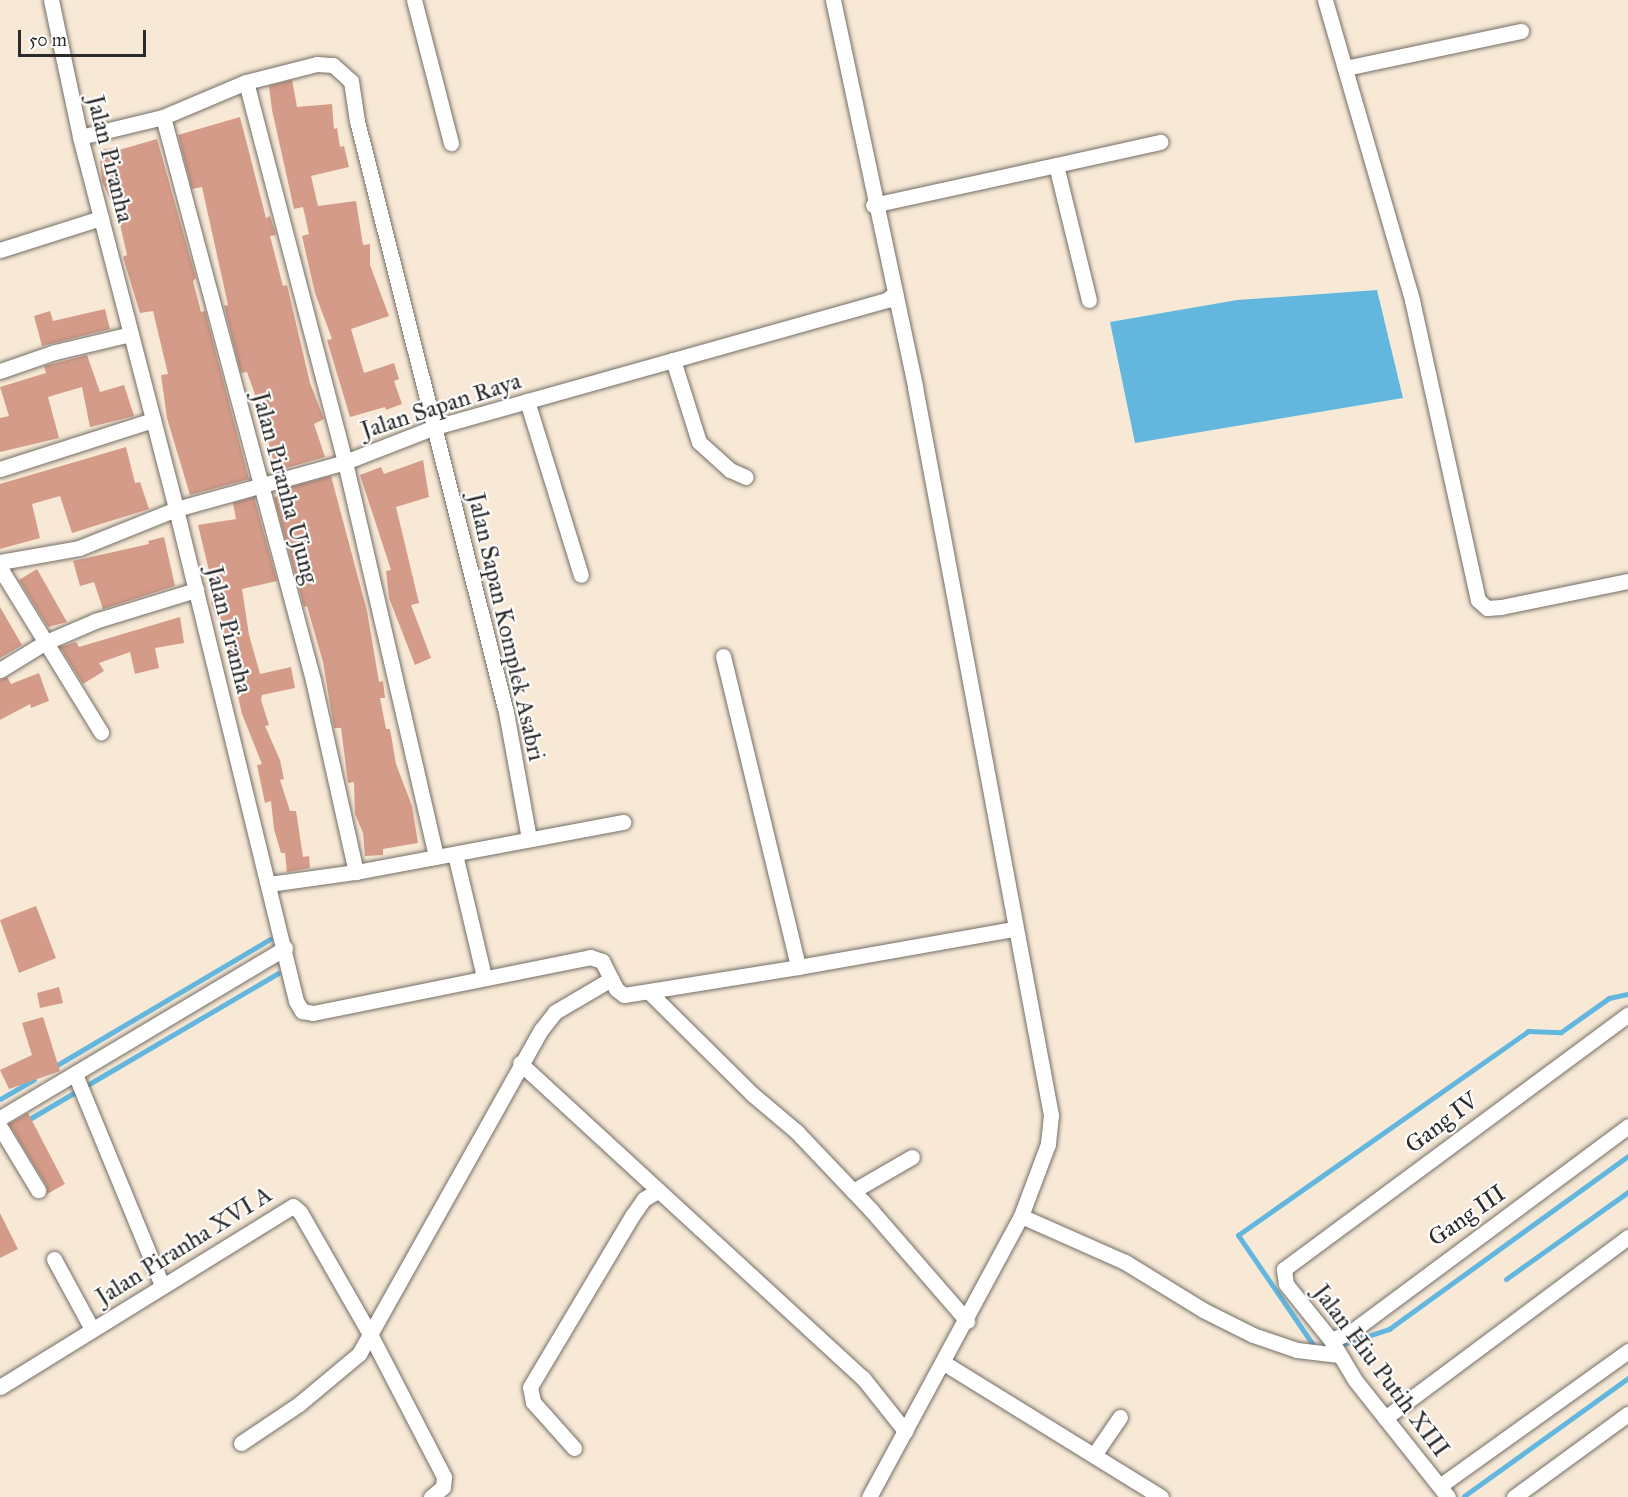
<!DOCTYPE html>
<style>
body{margin:0}
#map{position:relative;width:1628px;height:1497px;overflow:hidden;background:#f8e9d6;font-family:"IM FELL Great Primer",serif}
div>[style]{position:absolute}
.water>*{inset:0;background:#63b7df}
.stream>*{height:5px;margin:-2.5px;padding:0 2.5px;transform-origin:2.5px;border-radius:2.5px;background:#63b7df}
.building>*{inset:0;background:#d49b88}
.roads{filter:drop-shadow(0 0 2px #736e67) drop-shadow(0 0 2px #736e67)}
.street>*{height:15px;margin:-7.5px;padding:0 7.5px;transform-origin:7.5px;border-radius:7.5px;background:#fff}
span{translate:-50% -50%;white-space:nowrap;text-align:center;line-height:1.15;-webkit-text-stroke:4.5px #fff;paint-order:stroke}
.street-label{font-size:24px;color:#2b2b2b}
.scale{position:absolute;left:18px;top:30px;width:128px;height:27px;box-sizing:border-box;border:3px solid #2b2b2b;border-top:0;padding-left:8px;font-size:18px;line-height:21px;white-space:nowrap;color:#2b2b2b;-webkit-text-stroke:4px #fff;paint-order:stroke}
</style>
<div id="map">
<div class="water">
<div style="clip-path:polygon(1377px 290px,1403px 398px,1135px 443px,1110px 322px,1237px 300px)"></div>
</div>
<div class="stream">
<div style="left:52px;top:1068px;width:253px;rotate:-30.6deg"></div>
<div style="left:0;top:1099px;width:39px;rotate:-30deg"></div>
<div style="left:26px;top:1121px;width:292px;rotate:-30.4deg"></div>
<div style="left:1506px;top:1279px;width:150px;rotate:-35.5deg"></div>
<div style="left:1338px;top:1346px;width:54px;rotate:-18.4deg"></div>
<div style="left:1389px;top:1329px;width:295px;rotate:-35.9deg"></div>
<div style="left:1316px;top:1349px;width:138px;rotate:-124.4deg"></div>
<div style="left:1238px;top:1235px;width:355px;rotate:-35.1deg"></div>
<div style="left:1528px;top:1031px;width:33px;rotate:2deg"></div>
<div style="left:1561px;top:1032px;width:59px;rotate:-35.3deg"></div>
<div style="left:1609px;top:998px;width:19px;rotate:-12deg"></div>
<div style="left:1464px;top:1496px;width:202px;rotate:-35.7deg"></div>
</div>
<div class="building">
<div style="clip-path:polygon(292px 80px,297px 107px,332px 104px,334px 129px,337px 128px,340px 147px,344px 146px,349px 167px,311px 176px,318px 206px,356px 201px,363px 245px,370px 244px,370px 265px,389px 316px,351px 329px,364px 373px,394px 363px,399px 379px,394px 381px,402px 404px,386px 410px,385px 407px,350px 417px,327px 340px,332px 339px,315px 293px,302px 236px,309px 234px,303px 207px,294px 209px,272px 110px,269px 86px)"></div>
<div style="clip-path:polygon(240px 117px,266px 218px,270px 216px,276px 235px,270px 236px,283px 286px,287px 285px,310px 383px,324px 419px,314px 424px,325px 457px,276px 471px,258px 403px,247px 372px,241px 373px,224px 306px,228px 305px,202px 187px,192px 189px,178px 135px)"></div>
<div style="clip-path:polygon(157px 139px,196px 278px,193px 281px,201px 312px,205px 311px,249px 479px,190px 495px,167px 418px,161px 375px,168px 374px,153px 311px,140px 313px,123px 257px,127px 255px,119px 220px,102px 181px,99px 150px,118px 147px,119px 150px)"></div>
<div style="clip-path:polygon(105px 309px,110px 329px,42px 346px,34px 316px,50px 311px,53px 321px)"></div>
<div style="clip-path:polygon(87px 355px,100px 392px,124px 385px,134px 416px,90px 427px,82px 387px,48px 397px,59px 438px,0 452px,0 418px,9px 416px,0 387px,46px 373px,44px 366px,48px 365px)"></div>
<div style="clip-path:polygon(126px 447px,135px 483px,140px 482px,149px 509px,72px 533px,60px 496px,32px 504px,40px 538px,0 549px,0 484px)"></div>
<div style="clip-path:polygon(423px 460px,429px 497px,396px 507px,419px 603px,411px 605px,431px 658px,415px 665px,389px 598px,386px 571px,391px 570px,360px 475px,381px 467px,384px 474px)"></div>
<div style="clip-path:polygon(331px 476px,367px 611px,379px 682px,383px 681px,385px 698px,380px 698px,386px 729px,390px 729px,396px 764px,412px 806px,418px 843px,383px 849px,383px 855px,365px 856px,363px 833px,355px 814px,354px 782px,348px 783px,341px 728px,334px 728px,323px 662px,307px 606px,304px 607px,274px 497px,280px 496px,279px 490px)"></div>
<div style="clip-path:polygon(254px 497px,277px 581px,242px 589px,249px 635px,260px 674px,291px 667px,295px 688px,262px 695px,261px 700px,269px 725px,265px 726px,280px 760px,284px 779px,280px 780px,290px 811px,296px 811px,303px 857px,309px 856px,310px 868px,287px 872px,285px 853px,281px 853px,274px 829px,271px 801px,265px 803px,257px 765px,262px 764px,242px 714px,220px 616px,216px 618px,211px 602px,216px 600px,198px 525px,236px 519px,233px 503px)"></div>
<div style="clip-path:polygon(164px 537px,175px 586px,103px 609px,94px 582px,80px 586px,73px 561px,149px 544px,148px 541px)"></div>
<div style="clip-path:polygon(37px 569px,67px 622px,48px 627px,19px 580px)"></div>
<div style="clip-path:polygon(0 607px,22px 645px,0 658px)"></div>
<div style="clip-path:polygon(180px 617px,184px 643px,155px 648px,159px 668px,135px 674px,130px 652px,99px 663px,104px 671px,83px 684px,60px 647px,76px 642px,79px 647px)"></div>
<div style="clip-path:polygon(39px 673px,49px 701px,31px 708px,30px 704px,0 720px,0 680px,7px 677px,11px 684px)"></div>
<div style="clip-path:polygon(36px 906px,56px 958px,19px 973px,0 920px)"></div>
<div style="clip-path:polygon(59px 987px,63px 1003px,40px 1008px,37px 993px)"></div>
<div style="clip-path:polygon(43px 1017px,60px 1071px,9px 1089px,0 1070px,32px 1055px,22px 1023px)"></div>
<div style="clip-path:polygon(28px 1113px,65px 1184px,47px 1194px,46px 1185px,9px 1124px)"></div>
<div style="clip-path:polygon(0 1213px,18px 1249px,0 1258px)"></div>
</div>
<div class="roads">
<div class="street">
<div style="left:51px;top:0;width:140px;rotate:78deg"></div>
<div style="left:80px;top:137px;width:384px;rotate:75.5deg"></div>
<div style="left:176px;top:509px;width:506px;rotate:76.29deg"></div>
<div style="left:296px;top:1001px;width:12px;rotate:59deg"></div>
<div style="left:302px;top:1011px;width:11px;rotate:10deg"></div>
<div style="left:313px;top:1013px;width:283px;rotate:-11.4deg"></div>
<div style="left:590px;top:957px;width:13px;rotate:18deg"></div>
<div style="left:602px;top:961px;width:31px;rotate:63deg"></div>
<div style="left:616px;top:989px;width:10px;rotate:37deg"></div>
<div style="left:624px;top:995px;width:176px;rotate:-9.1deg"></div>
<div style="left:414px;top:0;width:148px;rotate:75.5deg"></div>
<div style="left:833px;top:0;width:396px;rotate:78deg"></div>
<div style="left:915px;top:387px;width:741px;rotate:79.42deg"></div>
<div style="left:1051px;top:1115px;width:29px;rotate:96deg"></div>
<div style="left:1048px;top:1144px;width:77px;rotate:110.6deg"></div>
<div style="left:1021px;top:1216px;width:319px;rotate:118.4deg"></div>
<div style="left:1325px;top:0;width:312px;rotate:73.8deg"></div>
<div style="left:1412px;top:300px;width:307px;rotate:77.6deg"></div>
<div style="left:1478px;top:600px;width:12px;rotate:42deg"></div>
<div style="left:1487px;top:608px;width:14px;rotate:-4deg"></div>
<div style="left:1501px;top:607px;width:130px;rotate:-11.6deg"></div>
<div style="left:1345px;top:68px;width:180px;rotate:-11.9deg"></div>
<div style="left:246px;top:82px;width:393px;rotate:75.4deg"></div>
<div style="left:345px;top:462px;width:405px;rotate:77deg"></div>
<div style="left:163px;top:117px;width:583px;rotate:75.08deg"></div>
<div style="left:313px;top:680px;width:197px;rotate:77.4deg"></div>
<div style="left:80px;top:137px;width:85px;rotate:-13.5deg"></div>
<div style="left:163px;top:117px;width:90px;rotate:-22.9deg"></div>
<div style="left:246px;top:82px;width:73px;rotate:-14.2deg"></div>
<div style="left:317px;top:64px;width:16px;rotate:4deg"></div>
<div style="left:333px;top:65px;width:24px;rotate:42deg"></div>
<div style="left:351px;top:81px;width:40px;rotate:81.5deg"></div>
<div style="left:357px;top:121px;width:609px;rotate:75.85deg"></div>
<div style="left:506px;top:712px;width:129px;rotate:79.7deg"></div>
<div style="left:1056px;top:165px;width:107px;rotate:-12.5deg"></div>
<div style="left:873px;top:205px;width:187px;rotate:-12.3deg"></div>
<div style="left:1056px;top:165px;width:139px;rotate:76.3deg"></div>
<div style="left:0;top:250px;width:106px;rotate:-17.6deg"></div>
<div style="left:673px;top:360px;width:86px;rotate:72.4deg"></div>
<div style="left:699px;top:442px;width:42px;rotate:42.1deg"></div>
<div style="left:730px;top:470px;width:17px;rotate:24deg"></div>
<div style="left:0;top:371px;width:58px;rotate:-19.1deg"></div>
<div style="left:55px;top:352px;width:78px;rotate:-13.3deg"></div>
<div style="left:527px;top:401px;width:182px;rotate:72.8deg"></div>
<div style="left:0;top:469px;width:161px;rotate:-17.8deg"></div>
<div style="left:0;top:562px;width:80px;rotate:-10deg"></div>
<div style="left:79px;top:548px;width:105px;rotate:-21.9deg"></div>
<div style="left:176px;top:509px;width:175px;rotate:-15.5deg"></div>
<div style="left:345px;top:462px;width:97px;rotate:-21.3deg"></div>
<div style="left:435px;top:427px;width:470px;rotate:-15.7deg"></div>
<div style="left:887px;top:300px;width:11px;rotate:-41deg"></div>
<div style="left:0;top:568px;width:193px;rotate:58.4deg"></div>
<div style="left:723px;top:656px;width:320px;rotate:76.4deg"></div>
<div style="left:798px;top:967px;width:219px;rotate:-10deg"></div>
<div style="left:0;top:670px;width:52px;rotate:-31.5deg"></div>
<div style="left:44px;top:643px;width:56px;rotate:-23.3deg"></div>
<div style="left:95px;top:621px;width:106px;rotate:-17.1deg"></div>
<div style="left:455px;top:854px;width:126px;rotate:76.7deg"></div>
<div style="left:269px;top:884px;width:88px;rotate:-7.9deg"></div>
<div style="left:356px;top:872px;width:272px;rotate:-10.6deg"></div>
<div style="left:649px;top:992px;width:145px;rotate:44.7deg"></div>
<div style="left:752px;top:1094px;width:59px;rotate:40.2deg"></div>
<div style="left:797px;top:1132px;width:108px;rotate:46.5deg"></div>
<div style="left:871px;top:1210px;width:147px;rotate:49.1deg"></div>
<div style="left:520px;top:1063px;width:466px;rotate:42.6deg"></div>
<div style="left:863px;top:1378px;width:68px;rotate:51.6deg"></div>
<div style="left:75px;top:1074px;width:228px;rotate:67.6deg"></div>
<div style="left:0;top:1118px;width:332px;rotate:-30.8deg"></div>
<div style="left:0;top:1127px;width:74px;rotate:58.9deg"></div>
<div style="left:853px;top:1191px;width:68px;rotate:-30deg"></div>
<div style="left:1021px;top:1216px;width:114px;rotate:23.9deg"></div>
<div style="left:1125px;top:1262px;width:92px;rotate:31.6deg"></div>
<div style="left:1203px;top:1310px;width:56px;rotate:26.6deg"></div>
<div style="left:1253px;top:1335px;width:46px;rotate:18.8deg"></div>
<div style="left:1297px;top:1350px;width:42px;rotate:6.8deg"></div>
<div style="left:54px;top:1259px;width:80px;rotate:61.5deg"></div>
<div style="left:1331px;top:1340px;width:22px;rotate:-22deg"></div>
<div style="left:1351px;top:1332px;width:345px;rotate:-36.6deg"></div>
<div style="left:944px;top:1363px;width:255px;rotate:31.7deg"></div>
<div style="left:0;top:1387px;width:344px;rotate:-31.7deg"></div>
<div style="left:293px;top:1206px;width:9px;rotate:41deg"></div>
<div style="left:300px;top:1212px;width:143px;rotate:60.2deg"></div>
<div style="left:371px;top:1336px;width:159px;rotate:62.6deg"></div>
<div style="left:444px;top:1477px;width:10px;rotate:96deg"></div>
<div style="left:443px;top:1487px;width:16px;rotate:140deg"></div>
<div style="left:1385px;top:1418px;width:303px;rotate:-36.7deg"></div>
<div style="left:241px;top:1443px;width:70px;rotate:-33.9deg"></div>
<div style="left:299px;top:1404px;width:78px;rotate:-39.8deg"></div>
<div style="left:359px;top:1354px;width:372px;rotate:-60.7deg"></div>
<div style="left:541px;top:1030px;width:23px;rotate:-52deg"></div>
<div style="left:555px;top:1012px;width:65px;rotate:-30.5deg"></div>
<div style="left:574px;top:1448px;width:62px;rotate:-131.7deg"></div>
<div style="left:533px;top:1402px;width:15px;rotate:-101deg"></div>
<div style="left:530px;top:1387px;width:199px;rotate:-59.2deg"></div>
<div style="left:632px;top:1216px;width:21px;rotate:-55deg"></div>
<div style="left:644px;top:1199px;width:17px;rotate:-31deg"></div>
<div style="left:1094px;top:1455px;width:46px;rotate:-55.6deg"></div>
<div style="left:1441px;top:1485px;width:230px;rotate:-35.6deg"></div>
<div style="left:1448px;top:1497px;width:149px;rotate:-128.5deg"></div>
<div style="left:1355px;top:1380px;width:47px;rotate:-121deg"></div>
<div style="left:1331px;top:1340px;width:72px;rotate:-128.8deg"></div>
<div style="left:1286px;top:1284px;width:15px;rotate:-98deg"></div>
<div style="left:1284px;top:1269px;width:428px;rotate:-36.5deg"></div>
<div style="left:1514px;top:1497px;width:141px;rotate:-36.1deg"></div>
</div>
</div>
<div class="street-label">
<span style="left:110px;top:159px;rotate:76deg">Jalan Piranha</span>
<span style="left:441px;top:406px;rotate:-18deg">Jalan Sapan Raya</span>
<span style="left:285px;top:488px;rotate:75deg">Jalan Piranha Ujung</span>
<span style="left:506px;top:627px;rotate:77deg">Jalan Sapan Komplek Asabri</span>
<span style="left:229px;top:630px;rotate:76deg">Jalan Piranha</span>
<span style="left:1442px;top:1123px;rotate:-37deg">Gang IV</span>
<span style="left:1467px;top:1216px;rotate:-35deg">Gang III</span>
<span style="left:184px;top:1246px;rotate:-32deg">Jalan Piranha XVI A</span>
<span style="left:1381px;top:1371px;rotate:53deg">Jalan Hiu Putih XIII</span>
</div>
<div class="scale">50 m</div>
</div>
